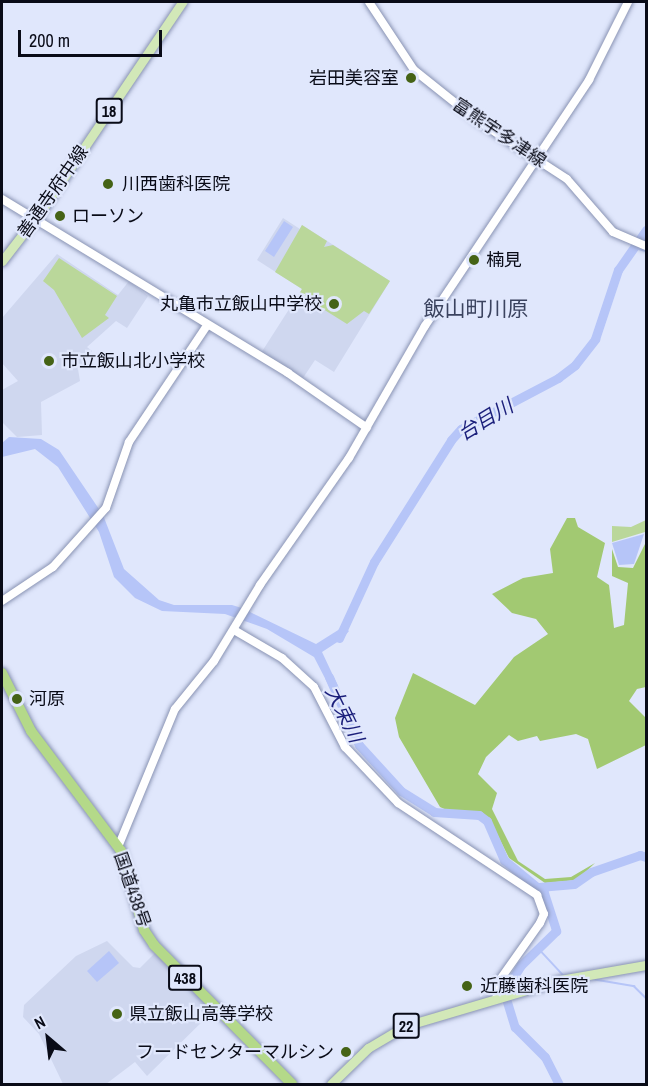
<!DOCTYPE html>
<meta charset="utf-8">
<style>
body{margin:0}
#map{position:relative;width:648px;height:1086px;overflow:hidden;background:#e0e7fc;font-family:"Archivo Narrow","Noto Sans JP",sans-serif}
div>[style]{position:absolute}
.built>*{inset:0;background:#cfd7ef}
.green>*{inset:0;background:#bad79a}
.forest>*{inset:0;background:#a2c972}
.water>*{inset:0;background:#b6c5f8}
.stream>*{height:1.5px;margin:-0.75px;padding:0 0.75px;transform-origin:0.75px;border-radius:0.75px;background:#b6c5f8}
.river>*{height:9px;margin:-4.5px;padding:0 4.5px;transform-origin:4.5px;border-radius:4.5px;background:#b6c5f8}
.roads{filter:drop-shadow(0 0 2px #8993b3) drop-shadow(0 0 2px #8993b3)}
.secondary>*{height:8px;margin:-4px;padding:0 4px;transform-origin:4px;border-radius:4px;background:#fff}
.primary>*{height:9px;margin:-4.5px;padding:0 4.5px;transform-origin:4.5px;border-radius:4.5px;background:#d2e8b8}
.highway>*{height:10px;margin:-5px;padding:0 5px;transform-origin:5px;border-radius:5px;background:#b4d989}
.dots>*{width:16px;height:16px;translate:-50% -50%;box-sizing:border-box;border:3px solid #e0e7fc;border-radius:50%}
span{translate:-50% -50%;white-space:nowrap;text-align:center;line-height:1.15;-webkit-text-stroke:4.5px #e0e7fc;paint-order:stroke}
.shield-label span{padding:2px 4px;background:#e0e7fc;border:2px solid;border-radius:4px;-webkit-text-stroke-width:0}
.shield-label{font-size:16px;color:#090b17;font-weight:700}
.poi-label{font-size:18px;color:#090b17}
.right{translate:-100% -50%;text-align:right}
.left{translate:0 -50%;text-align:left}
.street-label{font-size:18px;color:#090b17}
.water-label{font-size:20px;color:#1b1f7b;font-style:italic}
.quarter-label{font-size:21px;color:#3b435f}
.frame{position:absolute;inset:0;border:3px solid #090b17;pointer-events:none}
.north{position:absolute;left:18px;top:1008px;width:60px;height:60px;-webkit-text-stroke:4px #e0e7fc;paint-order:stroke;rotate:332deg;font-size:16px;font-weight:700;line-height:24px;text-align:center;color:#090b17}
.north::after{content:'';display:block;margin:auto;width:21px;height:27px;background:#090b17;clip-path:polygon(50% 0,100% 100%,50% 72%,0 100%)}
.scale{position:absolute;left:18px;top:30px;width:144px;height:27px;box-sizing:border-box;border:3px solid #090b17;border-top:0;padding-left:8px;font-size:18px;line-height:21px;white-space:nowrap;color:#090b17;-webkit-text-stroke:4px #e0e7fc;paint-order:stroke}
</style>
<div id="map">
<div class="built">
<div style="clip-path:polygon(283px 218px,300px 229px,302px 225px,390px 281px,334px 372px,315px 360px,303px 378px,261px 353px,302px 289px,257px 260px)"></div>
<div style="clip-path:polygon(57px 254px,118px 295px,129px 281px,148px 296px,127px 328px,116px 321px,87px 347px,92px 351px,78px 369px,80px 381px,41px 402px,42px 435px,17px 437px,2px 422px,2px 390px,18px 381px,2px 363px,2px 318px)"></div>
<div style="clip-path:polygon(107px 941px,133px 967px,140px 968px,156px 952px,213px 1011px,147px 1076px,135px 1062px,106px 1084px,63px 1084px,39px 1034px,23px 1017px,24px 1005px,76px 956px)"></div>
</div>
<div class="green">
<div style="clip-path:polygon(302px 225px,327px 241px,324px 247px,333px 245px,390px 281px,369px 314px,364px 311px,347px 324px,299px 294px,302px 289px,275px 272px)"></div>
<div style="clip-path:polygon(59px 258px,117px 296px,105px 315px,109px 318px,82px 338px,54px 290px,43px 281px)"></div>
<div style="clip-path:polygon(646px 520px,645px 532px,612px 542px,612px 526px,631px 527px)"></div>
</div>
<div class="forest">
<div style="clip-path:polygon(567px 518px,575px 518px,578px 527px,605px 543px,597px 577px,609px 585px,614px 628px,624px 625px,628px 583px,612px 576px,612px 549px,618px 567px,633px 568px,646px 542px,646px 687px,637px 689px,629px 701px,646px 718px,646px 745px,597px 769px,588px 739px,576px 734px,540px 741px,537px 736px,518px 741px,509px 735px,486px 757px,478px 774px,497px 793px,492px 809px,518px 861px,545px 879px,571px 877px,595px 863px,577px 880px,545px 883px,509px 858px,490px 820px,481px 813px,451px 812px,440px 807px,399px 737px,395px 718px,413px 673px,475px 705px,514px 657px,548px 634px,536px 619px,512px 613px,492px 594px,523px 578px,553px 573px,550px 549px)"></div>
</div>
<div class="water">
<div style="clip-path:polygon(284px 221px,293px 227px,274px 257px,265px 251px)"></div>
<div style="clip-path:polygon(9px 437px,41px 439px,59px 450px,103px 515px,124px 569px,159px 600px,174px 605px,232px 605px,248px 610px,250px 607px,250px 612px,316px 644px,343px 627px,349px 631px,342px 639px,322px 652px,338px 686px,330px 688px,314px 657px,267px 629px,225px 614px,162px 611px,135px 598px,114px 577px,99px 532px,58px 467px,35px 449px,2px 457px,2px 443px)"></div>
<div style="clip-path:polygon(644px 534px,634px 564px,619px 565px,612px 543px)"></div>
<div style="clip-path:polygon(109px 951px,119px 963px,97px 982px,87px 971px)"></div>
</div>
<div class="stream">
<div style="left:631px;top:249px;width:4px"></div>
<div style="left:639px;top:249px;width:7px;rotate:16deg"></div>
<div style="left:539px;top:949px;width:35px;rotate:47deg"></div>
<div style="left:592px;top:979px;width:43px;rotate:9.5deg"></div>
<div style="left:634px;top:986px;width:17px;rotate:45deg"></div>
</div>
<div class="river">
<div style="left:339px;top:638px;width:84px;rotate:-65.3deg"></div>
<div style="left:374px;top:562px;width:144px;rotate:-57.7deg"></div>
<div style="left:451px;top:440px;width:15px;rotate:-48deg"></div>
<div style="left:461px;top:429px;width:110px;rotate:-27.7deg"></div>
<div style="left:558px;top:378px;width:21px;rotate:-37deg"></div>
<div style="left:575px;top:365px;width:33px;rotate:-52deg"></div>
<div style="left:595px;top:339px;width:73px;rotate:-71.6deg"></div>
<div style="left:618px;top:270px;width:49px;rotate:-55deg"></div>
<div style="left:329px;top:677px;width:74px;rotate:66.2deg"></div>
<div style="left:359px;top:745px;width:62px;rotate:47.6deg"></div>
<div style="left:401px;top:791px;width:39px;rotate:32deg"></div>
<div style="left:434px;top:812px;width:45px;rotate:3.8deg"></div>
<div style="left:479px;top:815px;width:10px;rotate:37deg"></div>
<div style="left:487px;top:821px;width:43px;rotate:66.4deg"></div>
<div style="left:504px;top:860px;width:52px;rotate:39.5deg"></div>
<div style="left:544px;top:893px;width:40px;rotate:72deg"></div>
<div style="left:556px;top:931px;width:49px;rotate:135.8deg"></div>
<div style="left:521px;top:965px;width:32px;rotate:122deg"></div>
<div style="left:504px;top:992px;width:37px;rotate:73deg"></div>
<div style="left:515px;top:1027px;width:42px;rotate:45deg"></div>
<div style="left:545px;top:1057px;width:30px;rotate:63deg"></div>
<div style="left:539px;top:887px;width:35px;rotate:-5deg"></div>
<div style="left:574px;top:884px;width:21px;rotate:-35deg"></div>
<div style="left:591px;top:872px;width:52px;rotate:-19.1deg"></div>
<div style="left:640px;top:855px;width:6px;rotate:18deg"></div>
</div>
<div class="roads">
<div class="secondary">
<div style="left:369px;top:2px;width:82px;rotate:56.5deg"></div>
<div style="left:414px;top:70px;width:82px;rotate:38.6deg"></div>
<div style="left:478px;top:121px;width:106px;rotate:33.1deg"></div>
<div style="left:567px;top:179px;width:70px;rotate:49deg"></div>
<div style="left:613px;top:232px;width:36px;rotate:23deg"></div>
<div style="left:2px;top:199px;width:335px;rotate:31.3deg"></div>
<div style="left:288px;top:373px;width:96px;rotate:34.8deg"></div>
<div style="left:2px;top:601px;width:61px;rotate:-33.7deg"></div>
<div style="left:53px;top:567px;width:79px;rotate:-48.1deg"></div>
<div style="left:106px;top:508px;width:70px;rotate:-70.8deg"></div>
<div style="left:129px;top:442px;width:138px;rotate:-56.2deg"></div>
<div style="left:234px;top:630px;width:56px;rotate:30.3deg"></div>
<div style="left:282px;top:658px;width:43px;rotate:42.2deg"></div>
<div style="left:314px;top:687px;width:68px;rotate:62.7deg"></div>
<div style="left:345px;top:747px;width:77px;rotate:46.6deg"></div>
<div style="left:398px;top:803px;width:167px;rotate:33.5deg"></div>
<div style="left:537px;top:895px;width:20px;rotate:70deg"></div>
<div style="left:544px;top:914px;width:10px;rotate:114deg"></div>
<div style="left:540px;top:923px;width:71px;rotate:125.3deg"></div>
<div style="left:499px;top:981px;width:18px;rotate:99deg"></div>
<div style="left:118px;top:847px;width:149px;rotate:-67.6deg"></div>
<div style="left:175px;top:709px;width:62px;rotate:-50.9deg"></div>
<div style="left:214px;top:661px;width:89px;rotate:-58.8deg"></div>
<div style="left:260px;top:585px;width:155px;rotate:-55deg"></div>
<div style="left:349px;top:458px;width:152px;rotate:-60.1deg"></div>
<div style="left:425px;top:326px;width:296px;rotate:-56.3deg"></div>
<div style="left:589px;top:80px;width:87px;rotate:-63.4deg"></div>
</div>
<div class="primary">
<div style="left:2px;top:261px;width:72px;rotate:-52.3deg"></div>
<div style="left:46px;top:204px;width:244px;rotate:-56deg"></div>
<div style="left:331px;top:1084px;width:52px;rotate:-44.2deg"></div>
<div style="left:368px;top:1048px;width:43px;rotate:-30.7deg"></div>
<div style="left:405px;top:1026px;width:162px;rotate:-16.5deg"></div>
<div style="left:560px;top:980px;width:87px;rotate:-9.9deg"></div>
</div>
<div class="highway">
<div style="left:2px;top:673px;width:65px;rotate:63.4deg"></div>
<div style="left:31px;top:731px;width:150px;rotate:53.1deg"></div>
<div style="left:121px;top:851px;width:82px;rotate:73.8deg"></div>
<div style="left:144px;top:930px;width:18px;rotate:56deg"></div>
<div style="left:154px;top:945px;width:196px;rotate:45.2deg"></div>
</div>
</div>
<div class="dots">
<div style="left:411px;top:78px;background:#456316"></div>
<div style="left:108px;top:184px;background:#456316"></div>
<div style="left:60px;top:216px;background:#456316"></div>
<div style="left:474px;top:260px;background:#456316"></div>
<div style="left:334px;top:304px;background:#456316"></div>
<div style="left:49px;top:361px;background:#456316"></div>
<div style="left:17px;top:699px;background:#456316"></div>
<div style="left:467px;top:986px;background:#456316"></div>
<div style="left:117px;top:1014px;background:#456316"></div>
<div style="left:346px;top:1052px;background:#456316"></div>
</div>
<div class="shield-label">
<span style="left:109px;top:111px">18</span>
<span style="left:185px;top:978px">438</span>
<span style="left:406px;top:1026px">22</span>
</div>
<div class="poi-label">
<span class="right" style="left:399px;top:78px">岩田美容室</span>
<span class="left" style="left:122px;top:184px">川西歯科医院</span>
<span class="left" style="left:72px;top:216px">ローソン</span>
<span class="left" style="left:486px;top:260px">楠見</span>
<span class="right" style="left:322px;top:304px">丸亀市立飯山中学校</span>
<span class="left" style="left:61px;top:361px">市立飯山北小学校</span>
<span class="left" style="left:29px;top:699px">河原</span>
<span class="left" style="left:480px;top:986px">近藤歯科医院</span>
<span class="left" style="left:129px;top:1014px">県立飯山高等学校</span>
<span class="right" style="left:334px;top:1052px">フードセンターマルシン</span>
</div>
<div class="street-label">
<span style="left:499px;top:133px;rotate:34deg">富熊宇多津線</span>
<span style="left:53px;top:192px;rotate:-55deg">善通寺府中線</span>
<span style="left:132px;top:890px;rotate:71deg">国道438号</span>
</div>
<div class="water-label">
<span style="left:485px;top:419px;rotate:-31deg">台目川</span>
<span style="left:345px;top:714px;rotate:64deg">大束川</span>
</div>
<div class="quarter-label">
<span style="left:476px;top:309px">飯山町川原</span>
</div>
<div class="frame"></div>
<div class="north">N</div>
<div class="scale">200 m</div>
</div>
